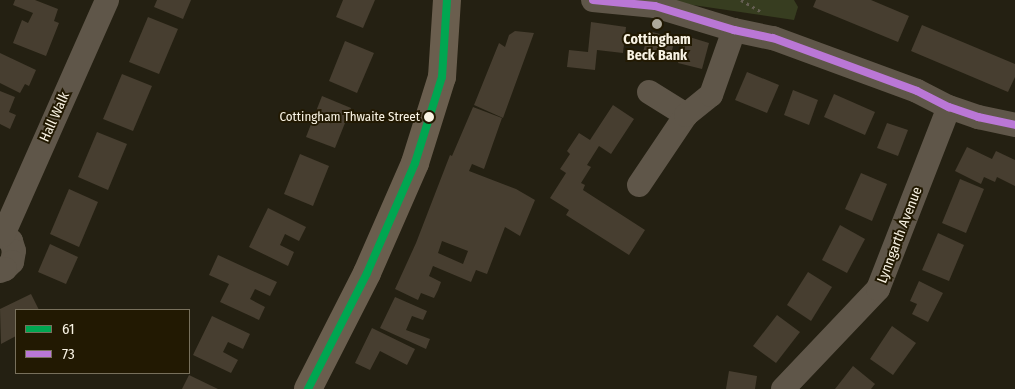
<!DOCTYPE html>
<style>
body{margin:0}
#map{position:relative;width:1015px;height:389px;overflow:hidden;background:#242012;font-family:"Fira Sans Condensed",sans-serif}
div>[style]{position:absolute}
.green>*{inset:0;background:#373d20}
.building>*{inset:0;background:#473e30}
.path>*{height:3px;margin-top:-1.5px;transform-origin:0;background:repeating-linear-gradient(90deg,#665f54 0 2.5px,transparent 0 6.5px)}
.minor>*{height:24px;margin:-12px;padding:0 12px;transform-origin:12px;border-radius:12px;background:#5f5649}
.major>*{height:28px;margin:-14px;padding:0 14px;transform-origin:14px;border-radius:14px;background:#6a5e4e}
.bus-1>*{height:8px;margin:-4px;padding:0 4px;transform-origin:4px;border-radius:4px;background:#00a651}
.bus-2>*{height:8px;margin:-4px;padding:0 4px;transform-origin:4px;border-radius:4px;background:#ba77d6}
.dots>*{width:14px;height:14px;translate:-50% -50%;box-sizing:border-box;border:2px solid #221902;border-radius:50%}
span{translate:-50% -50%;white-space:nowrap;text-align:center;line-height:1.15;-webkit-text-stroke:4px #221902;paint-order:stroke}
.bus-label{font-size:13px;color:#f9f3e4}
.right{translate:-100% -50%;text-align:right}
.poi-label{font-size:14px;color:#f9f3e4;font-weight:700}
.street-label{font-size:14px;color:#f9f3e4}
.legend{position:absolute;left:15px;top:309px;width:175px;height:65px;box-sizing:border-box;background:#221902;border:1px solid #78705c;margin:0;padding:6px 9px;list-style:none;font-size:15px;color:#f9f3e4}
.legend li{display:flex;align-items:center;gap:10px;height:25px}
.legend b{width:25px;border:1px solid #78705c}
</style>
<div id="map">
<div class="green">
<div style="clip-path:polygon(659px 0,794px 0,798px 7px,794px 20px)"></div>
</div>
<div class="building">
<div style="clip-path:polygon(15px 0,35px 0,58px 9px,54px 21px,59px 23px,46px 56px,13px 43px,22px 20px,28px 23px,33px 13px,13px 5px)"></div>
<div style="clip-path:polygon(157px 0,191px 0,183px 19px,154px 7px)"></div>
<div style="clip-path:polygon(343px 0,375px 0,363px 28px,336px 17px)"></div>
<div style="clip-path:polygon(816px 0,871px 0,909px 16px,898px 42px,813px 7px)"></div>
<div style="clip-path:polygon(148px 17px,178px 29px,159px 74px,129px 62px)"></div>
<div style="clip-path:polygon(591px 22px,626px 27px,623px 53px,597px 50px,595px 70px,567px 67px,569px 50px,588px 52px)"></div>
<div style="clip-path:polygon(922px 25px,1015px 64px,1015px 77px,1008px 92px,911px 51px)"></div>
<div style="clip-path:polygon(515px 31px,534px 33px,503px 118px,474px 105px,499px 43px,505px 47px,509px 35px)"></div>
<div style="clip-path:polygon(649px 31px,675px 38px,670px 59px,643px 52px)"></div>
<div style="clip-path:polygon(686px 36px,709px 43px,702px 69px,678px 63px)"></div>
<div style="clip-path:polygon(345px 41px,374px 53px,357px 93px,329px 81px)"></div>
<div style="clip-path:polygon(0 53px,36px 70px,29px 86px,25px 84px,20px 93px,0 83px)"></div>
<div style="clip-path:polygon(747px 72px,779px 85px,767px 113px,735px 100px)"></div>
<div style="clip-path:polygon(122px 74px,152px 86px,133px 131px,103px 119px)"></div>
<div style="clip-path:polygon(793px 90px,818px 100px,809px 125px,784px 115px)"></div>
<div style="clip-path:polygon(0 91px,15px 97px,9px 112px,16px 115px,10px 129px,0 124px)"></div>
<div style="clip-path:polygon(834px 94px,875px 112px,865px 135px,824px 117px)"></div>
<div style="clip-path:polygon(322px 96px,351px 108px,335px 148px,306px 137px)"></div>
<div style="clip-path:polygon(613px 105px,634px 119px,611px 154px,599px 146px,587px 165px,591px 167px,581px 183px,585px 185px,583px 190px,645px 230px,629px 255px,566px 215px,569px 210px,550px 198px,566px 173px,560px 169px,570px 154px,567px 151px,579px 133px,590px 140px)"></div>
<div style="clip-path:polygon(evenodd,473px 107px,502px 118px,484px 169px,472px 164px,469px 171px,516px 189px,535px 200px,520px 236px,505px 227px,487px 274px,476px 270px,471px 282px,433px 266px,429px 276px,441px 282px,438px 290px,434px 298px,421px 293px,418px 300px,395px 289px,416px 243px,450px 155px,452px 156px,473px 107px,442px 241px,468px 251px,463px 264px,438px 253px,442px 241px)"></div>
<div style="clip-path:polygon(887px 123px,908px 130px,898px 156px,877px 148px)"></div>
<div style="clip-path:polygon(97px 132px,127px 144px,108px 190px,78px 177px)"></div>
<div style="clip-path:polygon(967px 147px,992px 159px,996px 151px,1015px 160px,1015px 186px,997px 177px,995px 182px,984px 177px,981px 184px,955px 171px)"></div>
<div style="clip-path:polygon(300px 154px,329px 166px,313px 206px,284px 194px)"></div>
<div style="clip-path:polygon(861px 173px,887px 184px,872px 221px,845px 209px)"></div>
<div style="clip-path:polygon(960px 179px,984px 189px,966px 233px,942px 223px)"></div>
<div style="clip-path:polygon(69px 189px,98px 202px,79px 247px,50px 234px)"></div>
<div style="clip-path:polygon(268px 208px,306px 227px,299px 241px,285px 234px,280px 245px,294px 252px,288px 266px,249px 247px)"></div>
<div style="clip-path:polygon(840px 225px,865px 239px,847px 273px,822px 260px)"></div>
<div style="clip-path:polygon(938px 233px,964px 245px,949px 281px,922px 270px)"></div>
<div style="clip-path:polygon(50px 244px,78px 257px,66px 284px,38px 272px)"></div>
<div style="clip-path:polygon(218px 255px,277px 282px,270px 296px,255px 289px,250px 299px,265px 307px,259px 320px,220px 302px,229px 284px,209px 275px)"></div>
<div style="clip-path:polygon(808px 272px,832px 287px,811px 321px,787px 305px)"></div>
<div style="clip-path:polygon(919px 281px,943px 293px,928px 322px,912px 314px,917px 304px,910px 301px)"></div>
<div style="clip-path:polygon(31px 294px,39px 310px,16px 310px,16px 336px,1px 344px,0 309px)"></div>
<div style="clip-path:polygon(395px 297px,427px 311px,423px 320px,412px 316px,406px 330px,430px 339px,426px 349px,380px 328px)"></div>
<div style="clip-path:polygon(777px 315px,800px 332px,776px 363px,753px 346px)"></div>
<div style="clip-path:polygon(212px 316px,250px 334px,243px 349px,228px 342px,223px 352px,238px 360px,231px 373px,193px 355px)"></div>
<div style="clip-path:polygon(892px 326px,916px 343px,893px 375px,870px 359px)"></div>
<div style="clip-path:polygon(372px 328px,415px 349px,407px 365px,380px 351px,370px 370px,355px 363px)"></div>
<div style="clip-path:polygon(853px 366px,875px 384px,871px 389px,835px 389px)"></div>
<div style="clip-path:polygon(729px 371px,757px 376px,755px 389px,726px 389px)"></div>
<div style="clip-path:polygon(189px 375px,218px 389px,182px 389px)"></div>
</div>
<div class="path">
<div style="left:741px;top:0;width:22px;rotate:30deg"></div>
</div>
<div class="minor">
<div style="left:593px;top:0;width:62px;rotate:5.5deg"></div>
<div style="left:655px;top:6px;width:83px;rotate:16.9deg"></div>
<div style="left:734px;top:30px;width:40px;rotate:12deg"></div>
<div style="left:773px;top:38px;width:153px;rotate:20.2deg"></div>
<div style="left:917px;top:91px;width:36px;rotate:27deg"></div>
<div style="left:949px;top:107px;width:31px;rotate:19deg"></div>
<div style="left:978px;top:117px;width:38px;rotate:12deg"></div>
<div style="left:649px;top:92px;width:44px;rotate:31.9deg"></div>
<div style="left:639px;top:185px;width:84px;rotate:-56.1deg"></div>
<div style="left:686px;top:115px;width:32px;rotate:-39deg"></div>
<div style="left:711px;top:95px;width:69px;rotate:-70.5deg"></div>
<div style="left:0;top:234px;width:13px;rotate:32deg"></div>
<div style="left:11px;top:241px;width:10px;rotate:73deg"></div>
<div style="left:14px;top:251px;width:11px;rotate:100deg"></div>
<div style="left:12px;top:262px;width:10px;rotate:135deg"></div>
<div style="left:5px;top:269px;width:5px;rotate:158deg"></div>
<div style="left:3px;top:235px;width:257px;rotate:-66.1deg"></div>
<div style="left:783px;top:389px;width:138px;rotate:-46.5deg"></div>
<div style="left:878px;top:289px;width:195px;rotate:-68.7deg"></div>
</div>
<div class="major">
<div style="left:308px;top:389px;width:130px;rotate:-63deg"></div>
<div style="left:367px;top:273px;width:120px;rotate:-66.4deg"></div>
<div style="left:415px;top:163px;width:90px;rotate:-72.6deg"></div>
<div style="left:442px;top:77px;width:77px;rotate:-86.3deg"></div>
</div>
<div class="bus-1">
<div style="left:308px;top:389px;width:130px;rotate:-63deg"></div>
<div style="left:367px;top:273px;width:120px;rotate:-66.4deg"></div>
<div style="left:415px;top:163px;width:90px;rotate:-72.6deg"></div>
<div style="left:442px;top:77px;width:77px;rotate:-86.3deg"></div>
</div>
<div class="bus-2">
<div style="left:593px;top:0;width:62px;rotate:5.5deg"></div>
<div style="left:655px;top:6px;width:83px;rotate:16.9deg"></div>
<div style="left:734px;top:30px;width:40px;rotate:12deg"></div>
<div style="left:773px;top:38px;width:153px;rotate:20.2deg"></div>
<div style="left:917px;top:91px;width:36px;rotate:27deg"></div>
<div style="left:949px;top:107px;width:31px;rotate:19deg"></div>
<div style="left:978px;top:117px;width:38px;rotate:12deg"></div>
</div>
<div class="dots">
<div style="left:657px;top:24px;background:#aea99a"></div>
<div style="left:429px;top:117px;background:#f9f3e4"></div>
</div>
<div class="bus-label">
<span class="right" style="left:420px;top:117px">Cottingham Thwaite Street</span>
</div>
<div class="poi-label">
<span style="left:657px;top:48px">Cottingham<br>Beck Bank</span>
</div>
<div class="street-label">
<span style="left:55px;top:117px;rotate:-66deg">Hall Walk</span>
<span style="left:900px;top:235px;rotate:-69deg">Lynngarth Avenue</span>
</div>
<ul class="legend">
<li><b style="height:6px;background:#00a651"></b>61</li>
<li><b style="height:6px;background:#ba77d6"></b>73</li>
</ul>
</div>
